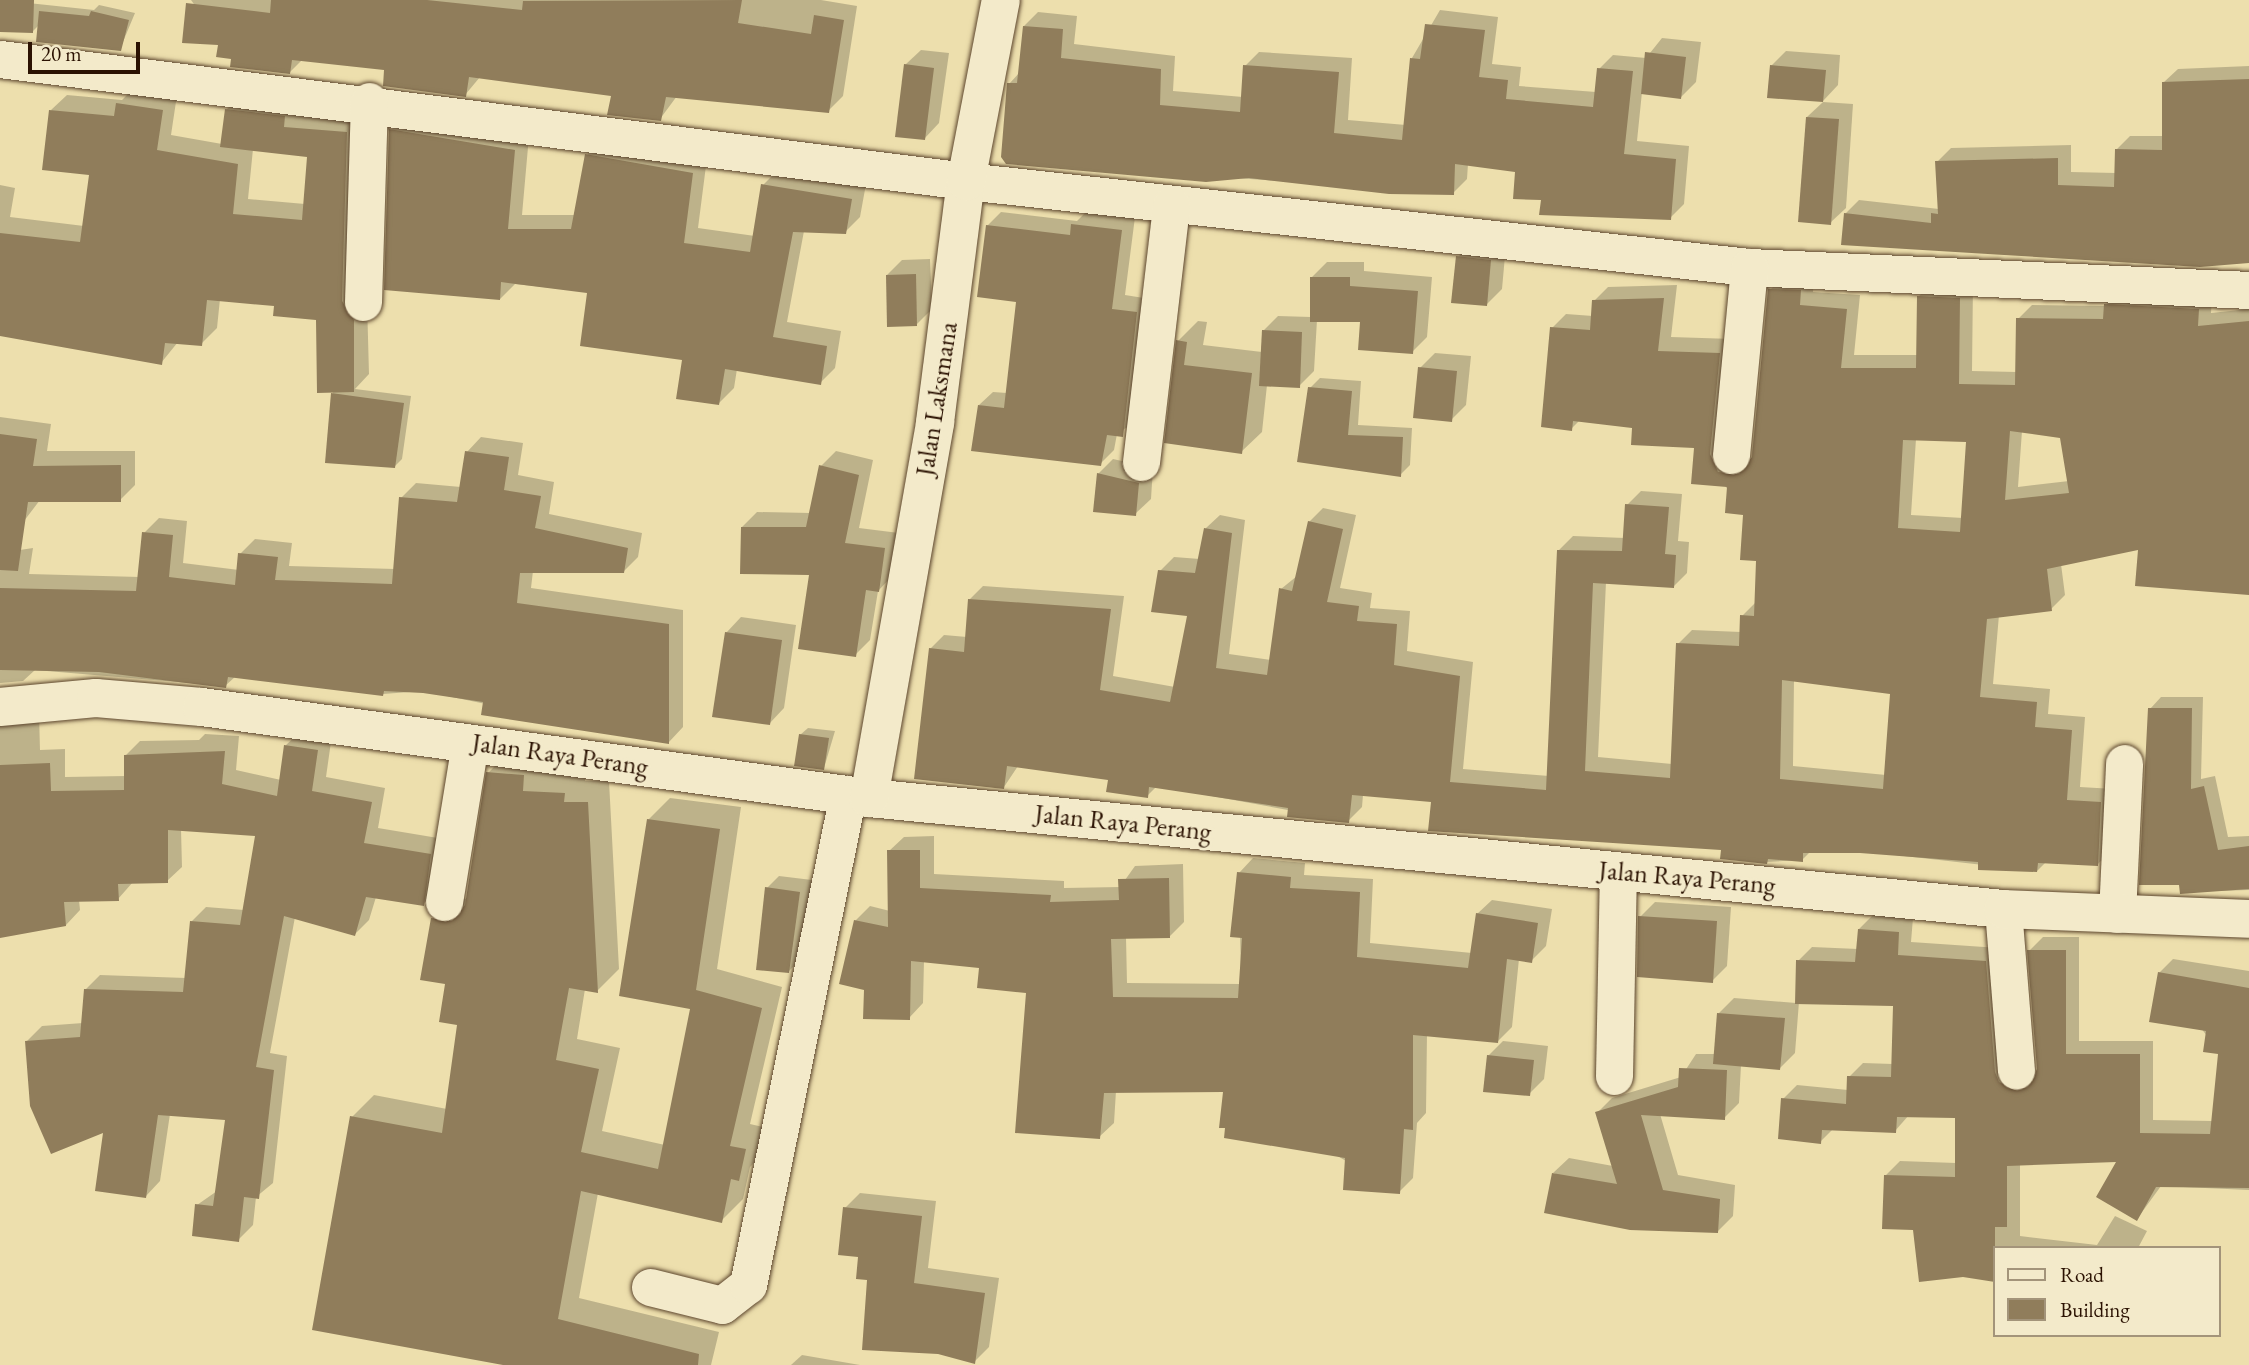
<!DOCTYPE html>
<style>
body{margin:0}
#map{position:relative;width:2249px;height:1365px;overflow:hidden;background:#eddfad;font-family:"EB Garamond",serif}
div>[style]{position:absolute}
.shadow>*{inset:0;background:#0003}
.building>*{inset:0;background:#907d5b}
.roads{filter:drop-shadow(0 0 2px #5c452d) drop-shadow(0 0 2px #5c452d)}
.street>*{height:37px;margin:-18.5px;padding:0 18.5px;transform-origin:18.5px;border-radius:18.5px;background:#f3eaca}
.secondary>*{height:38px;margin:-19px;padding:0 19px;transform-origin:19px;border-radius:19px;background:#f3eaca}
span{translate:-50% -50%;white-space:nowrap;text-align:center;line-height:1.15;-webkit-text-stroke:6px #f3eaca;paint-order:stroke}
.street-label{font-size:26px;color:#2b1202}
.legend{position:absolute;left:1993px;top:1246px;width:228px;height:91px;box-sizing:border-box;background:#f3eaca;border:2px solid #a3947a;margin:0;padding:9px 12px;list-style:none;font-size:21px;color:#2b1202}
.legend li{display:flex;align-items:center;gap:14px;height:35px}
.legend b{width:35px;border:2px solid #a3947a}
.scale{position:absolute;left:28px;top:42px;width:112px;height:32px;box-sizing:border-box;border:4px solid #2b1202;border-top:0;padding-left:9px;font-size:21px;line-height:24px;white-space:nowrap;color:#2b1202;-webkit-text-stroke:5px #f3eaca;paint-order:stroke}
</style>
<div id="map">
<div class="shadow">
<div style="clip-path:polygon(0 0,94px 10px,99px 5px,135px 13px,120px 49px,40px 24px,33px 31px,0 27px)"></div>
<div style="clip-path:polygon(191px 0,821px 0,857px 6px,843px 96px,828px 111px,677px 96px,660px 119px,613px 94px,480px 77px,465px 95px,386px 68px,302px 60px,289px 73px,233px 58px)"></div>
<div style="clip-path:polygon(1440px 10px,1498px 17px,1492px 64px,1521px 67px,1519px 86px,1596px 92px,1599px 69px,1613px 55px,1646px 58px,1662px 38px,1701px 42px,1696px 82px,1681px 97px,1642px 92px,1637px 141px,1689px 146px,1684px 204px,1670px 218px,1543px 198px,1516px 171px,1468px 164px,1467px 179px,1453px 193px,1007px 162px,1009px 84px,1020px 72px,1024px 26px,1038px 12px,1077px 16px,1074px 44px,1175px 56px,1173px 91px,1243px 97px,1245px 66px,1259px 52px,1352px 58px,1348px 120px,1406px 125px,1412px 58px)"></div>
<div style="clip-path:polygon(921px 50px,949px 53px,939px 123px,924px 139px,905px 65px)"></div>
<div style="clip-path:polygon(1786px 51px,1840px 55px,1838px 85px,1823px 101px,1771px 66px)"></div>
<div style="clip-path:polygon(2249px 66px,2249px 238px,2197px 265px,1842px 243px,1845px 214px,1859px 200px,1939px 209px,1937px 162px,1951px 148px,2071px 145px,2071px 172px,2116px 173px,2116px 150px,2130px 136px,2164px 136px,2164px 82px,2178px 69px)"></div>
<div style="clip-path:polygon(evenodd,134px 88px,177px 95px,171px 135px,222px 144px,227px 109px,242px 94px,362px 117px,369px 374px,355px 389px,411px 396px,402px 459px,395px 466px,333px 394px,318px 318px,276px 304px,220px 299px,217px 328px,201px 344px,178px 342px,161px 363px,0 335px,0 185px,15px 188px,10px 217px,84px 226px,91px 174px,51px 110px,67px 95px,122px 100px,134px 88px,253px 149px,309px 156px,305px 204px,248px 199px,253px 149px)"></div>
<div style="clip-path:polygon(1823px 102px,1853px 104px,1846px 208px,1830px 223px,1807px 117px)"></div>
<div style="clip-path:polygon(406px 115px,529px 136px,522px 215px,576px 215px,587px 155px,602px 140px,707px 158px,698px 228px,755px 236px,763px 185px,778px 170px,866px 184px,860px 217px,845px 232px,804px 231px,787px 322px,841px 331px,835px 368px,820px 383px,737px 369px,734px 388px,719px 403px,684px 359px,589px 292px,515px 284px,500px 299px,391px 130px)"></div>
<div style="clip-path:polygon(1087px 211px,1135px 217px,1125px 295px,1150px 299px,1136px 421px,1117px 434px,1114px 450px,1100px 464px,979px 405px,993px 392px,1007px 393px,1018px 301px,987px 226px,1001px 212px,1077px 221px)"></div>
<div style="clip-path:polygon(1473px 242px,1506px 245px,1502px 289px,1487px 304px,1458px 257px)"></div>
<div style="clip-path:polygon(930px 259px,932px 309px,917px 324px,887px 275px,902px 260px)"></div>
<div style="clip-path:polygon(1327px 262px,1364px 262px,1364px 271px,1432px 277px,1427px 337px,1412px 352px,1362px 320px,1317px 320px,1314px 371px,1299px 386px,1267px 385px,1262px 432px,1241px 452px,1166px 441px,1178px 341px,1198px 321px,1207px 322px,1203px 345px,1262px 352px,1263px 331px,1278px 316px,1311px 317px,1312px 277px)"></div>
<div style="clip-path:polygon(evenodd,1784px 276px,1814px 277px,1813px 292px,1860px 295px,1854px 355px,1918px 355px,1919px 296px,1933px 283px,1973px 284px,1972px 371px,2017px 372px,2018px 319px,2032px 305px,2105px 306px,2120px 291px,2212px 295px,2211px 313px,2249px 309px,2249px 585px,2140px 548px,2061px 564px,2065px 595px,2051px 609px,1999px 615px,1993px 684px,2050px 689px,2048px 714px,2085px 717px,2080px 787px,2114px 789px,2111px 850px,2098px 864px,2046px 862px,2037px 871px,1860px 851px,1810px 852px,1802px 860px,1766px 862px,1723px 848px,1433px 801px,1363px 795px,1362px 807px,1348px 821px,1157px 786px,1147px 796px,1110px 779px,1018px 766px,1004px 787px,930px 649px,944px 635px,967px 637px,969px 600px,983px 586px,1124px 596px,1113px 676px,1175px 687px,1189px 614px,1160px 571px,1174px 557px,1200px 559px,1206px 528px,1220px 515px,1245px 520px,1229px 654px,1271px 660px,1281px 589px,1297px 576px,1309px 522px,1323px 508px,1356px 515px,1340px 588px,1372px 593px,1370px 608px,1410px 611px,1407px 651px,1473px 662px,1463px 769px,1549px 776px,1559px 550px,1573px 536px,1625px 538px,1627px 505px,1641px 491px,1682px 494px,1678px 541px,1689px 542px,1687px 573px,1673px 587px,1606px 582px,1598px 757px,1672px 764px,1678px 644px,1692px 630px,1741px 632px,1742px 616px,1757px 601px,1758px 560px,1745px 513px,1696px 446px,1634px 426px,1580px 420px,1571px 429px,1552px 328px,1566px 314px,1593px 316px,1594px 301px,1608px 287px,1677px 285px,1671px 337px,1733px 339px,1732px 458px,1751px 461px,1770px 290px,1784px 276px,2022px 431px,2062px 437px,2069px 481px,2018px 487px,2022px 431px,1784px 276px,1916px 439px,1968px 441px,1963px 518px,1911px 515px,1916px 439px,1784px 276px,1794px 680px,1892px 693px,1886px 775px,1793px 766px,1794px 680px)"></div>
<div style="clip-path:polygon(1435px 353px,1471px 356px,1466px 405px,1451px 420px,1420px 368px)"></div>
<div style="clip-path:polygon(1320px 378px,1361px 381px,1358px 425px,1412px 428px,1410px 465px,1400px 475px,1299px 460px,1310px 388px)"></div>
<div style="clip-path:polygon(0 417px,51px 424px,47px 451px,135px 451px,135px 485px,120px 500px,40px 500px,24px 521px,0 521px)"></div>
<div style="clip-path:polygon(481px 437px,523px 443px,518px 475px,554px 482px,549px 514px,642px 533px,638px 557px,623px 572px,533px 571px,531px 588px,683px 610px,683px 727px,669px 742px,423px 691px,383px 694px,236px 676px,225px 686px,35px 670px,23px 681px,0 683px,0 553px,33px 548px,29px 574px,140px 577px,144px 533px,159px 518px,187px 521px,183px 563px,239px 570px,240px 554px,255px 539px,292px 543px,289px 566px,395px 569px,401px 498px,416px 483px,461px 487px,467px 452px)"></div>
<div style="clip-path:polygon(836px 451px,873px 460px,859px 528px,899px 533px,893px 575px,878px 591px,870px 640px,855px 655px,811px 573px,742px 527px,757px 512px,811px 513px,821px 466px)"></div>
<div style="clip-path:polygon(1113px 459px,1153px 468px,1151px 499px,1135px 514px,1098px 474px)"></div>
<div style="clip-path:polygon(741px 617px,796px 625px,784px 708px,769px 724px,726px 633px)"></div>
<div style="clip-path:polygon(2161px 697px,2203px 697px,2201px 779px,2215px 776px,2228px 837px,2249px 836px,2249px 890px,2181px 892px,2150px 709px)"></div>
<div style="clip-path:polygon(0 705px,39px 713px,40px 750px,65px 749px,65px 777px,126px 776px,125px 756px,140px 741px,199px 740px,205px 734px,239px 736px,236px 770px,281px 780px,286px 745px,301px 731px,332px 735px,326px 777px,385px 788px,378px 828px,444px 839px,438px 890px,423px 904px,376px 897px,369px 920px,354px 935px,295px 917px,270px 1053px,287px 1056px,273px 1183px,256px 1197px,253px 1225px,238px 1240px,197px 1205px,217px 1191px,227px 1118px,170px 1114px,160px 1181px,146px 1196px,105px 1130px,27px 1041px,42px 1026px,83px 1023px,85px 990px,100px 975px,186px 978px,191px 922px,206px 907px,244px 910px,257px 834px,181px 829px,182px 867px,167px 881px,133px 882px,118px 899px,79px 900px,80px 910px,66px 925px,0 937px)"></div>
<div style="clip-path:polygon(808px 728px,835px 731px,824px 768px,800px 735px)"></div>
<div style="clip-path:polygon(510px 751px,585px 772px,585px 781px,609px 781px,619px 969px,597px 991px,585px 989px,577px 1039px,620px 1048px,602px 1131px,665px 1145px,692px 1007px,648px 820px,670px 798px,741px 807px,717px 969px,782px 987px,750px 1124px,767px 1128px,760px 1157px,750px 1167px,743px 1199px,721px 1221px,598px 1193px,579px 1298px,719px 1332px,711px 1365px,525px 1365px,352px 1117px,374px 1095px,447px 1109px,458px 1024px,432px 919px,454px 897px,467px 899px,488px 773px)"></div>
<div style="clip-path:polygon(934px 836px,934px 874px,1064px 881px,1064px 888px,1120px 887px,1135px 866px,1183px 864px,1184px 922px,1170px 936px,1126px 937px,1127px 983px,1241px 984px,1239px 873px,1253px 858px,1305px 863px,1304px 875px,1373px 879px,1370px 943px,1472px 953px,1477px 914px,1492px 900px,1552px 909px,1546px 946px,1531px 961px,1519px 959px,1512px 1027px,1498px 1041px,1427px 1034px,1426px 1113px,1417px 1123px,1413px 1178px,1399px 1192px,1225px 1090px,1116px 1091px,1114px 1123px,1099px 1137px,1028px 991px,981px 966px,924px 961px,923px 1003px,909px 1018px,866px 988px,855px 921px,870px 906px,890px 911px,889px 851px,904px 837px)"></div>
<div style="clip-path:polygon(779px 876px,812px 880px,801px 959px,789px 971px,767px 888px)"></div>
<div style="clip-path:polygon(1655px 902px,1731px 907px,1727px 966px,1712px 981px,1640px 917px)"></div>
<div style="clip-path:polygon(1873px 915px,1913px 918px,1911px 942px,1999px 948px,2032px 1078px,2039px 1069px,2029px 951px,2043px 937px,2079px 937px,2079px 1041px,2153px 1041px,2153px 1120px,2213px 1121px,2220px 1053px,2159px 973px,2173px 959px,2249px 971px,2249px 1190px,2161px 1186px,2137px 1219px,2119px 1160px,2020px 1164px,2020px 1236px,2097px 1245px,2115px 1216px,2147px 1231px,2138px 1248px,1995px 1248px,1995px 1278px,1963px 1275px,1915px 1228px,1886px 1175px,1900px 1161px,1956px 1163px,1956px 1117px,1909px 1115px,1895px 1131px,1833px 1129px,1820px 1142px,1783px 1099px,1797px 1085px,1848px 1090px,1849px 1077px,1863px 1063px,1893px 1064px,1894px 1004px,1799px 1002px,1795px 1053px,1780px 1068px,1741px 1065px,1739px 1103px,1724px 1118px,1660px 1114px,1678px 1175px,1735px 1185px,1733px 1216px,1718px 1231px,1553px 1173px,1569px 1158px,1613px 1166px,1597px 1113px,1612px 1098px,1681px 1077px,1696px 1054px,1715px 1054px,1719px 1013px,1734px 998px,1796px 1003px,1798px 961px,1812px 947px,1858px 949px,1859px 929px)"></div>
<div style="clip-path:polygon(1503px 1041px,1548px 1046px,1544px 1079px,1529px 1094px,1488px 1056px)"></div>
<div style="clip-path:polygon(860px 1193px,936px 1201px,928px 1268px,999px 1278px,989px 1347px,974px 1362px,869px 1279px,845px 1208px)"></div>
<div style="clip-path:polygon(802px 1355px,860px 1365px,791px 1365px)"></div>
</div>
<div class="building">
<div style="clip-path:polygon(0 0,34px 0,33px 33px,0 32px)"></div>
<div style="clip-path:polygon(271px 0,427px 0,522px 10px,523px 1px,742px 0,738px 23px,811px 34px,814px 15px,844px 20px,829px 113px,666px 97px,661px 121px,607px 115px,611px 96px,469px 77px,466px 97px,383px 86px,384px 70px,292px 60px,290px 74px,230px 67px,231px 59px,216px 57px,218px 45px,182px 43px,186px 3px,270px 13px)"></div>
<div style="clip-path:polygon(39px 11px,89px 16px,91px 11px,129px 20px,121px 51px,36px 42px)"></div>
<div style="clip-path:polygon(1425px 24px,1485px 30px,1479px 77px,1508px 80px,1506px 99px,1593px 107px,1597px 68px,1633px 71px,1624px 154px,1676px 159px,1671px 220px,1539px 215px,1541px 200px,1513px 199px,1515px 172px,1455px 164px,1454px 195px,1389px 194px,1249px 178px,1206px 182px,1006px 164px,1001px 157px,1007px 83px,1017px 83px,1023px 26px,1063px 29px,1061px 58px,1161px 69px,1160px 105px,1240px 112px,1243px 65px,1339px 72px,1334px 133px,1402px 140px,1410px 58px,1420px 59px)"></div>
<div style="clip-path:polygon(1645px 52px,1686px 57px,1681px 99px,1641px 94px)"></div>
<div style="clip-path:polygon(904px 64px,934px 68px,925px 140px,895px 137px)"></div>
<div style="clip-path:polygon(1770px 65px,1826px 70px,1823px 102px,1767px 98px)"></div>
<div style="clip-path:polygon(2249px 79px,2249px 263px,2200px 267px,1841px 245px,1844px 213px,1931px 223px,1931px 213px,1938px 214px,1935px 161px,2058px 158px,2058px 185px,2114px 187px,2115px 149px,2162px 150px,2162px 82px)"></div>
<div style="clip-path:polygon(116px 103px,163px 110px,157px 150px,238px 164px,233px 214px,302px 220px,307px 157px,220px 147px,225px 109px,285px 116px,284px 127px,347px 132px,342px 301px,354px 320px,354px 392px,317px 393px,316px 320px,273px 316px,274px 306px,207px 300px,202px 346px,165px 343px,162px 365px,0 336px,0 233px,80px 242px,89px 175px,42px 170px,49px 110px,114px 116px)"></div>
<div style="clip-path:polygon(1806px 117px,1839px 119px,1831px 225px,1798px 222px)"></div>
<div style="clip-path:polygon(389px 129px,515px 150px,508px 229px,571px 229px,585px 154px,693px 173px,684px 243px,750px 252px,761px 184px,852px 199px,846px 234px,793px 232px,773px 337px,827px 346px,821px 385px,725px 369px,719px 405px,676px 399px,682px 360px,580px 346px,587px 293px,501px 282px,500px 300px,384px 290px)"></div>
<div style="clip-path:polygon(1071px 224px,1122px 230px,1112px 309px,1137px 312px,1123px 437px,1107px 435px,1101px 466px,971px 451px,978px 405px,1004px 408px,1016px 302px,977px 297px,986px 225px,1070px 235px)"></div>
<div style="clip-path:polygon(1456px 256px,1491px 260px,1487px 306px,1451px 303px)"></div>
<div style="clip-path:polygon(916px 274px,917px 326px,887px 327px,886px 275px)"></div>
<div style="clip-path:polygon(1310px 277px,1350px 277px,1350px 286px,1418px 291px,1413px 354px,1358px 350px,1360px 322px,1310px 322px)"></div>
<div style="clip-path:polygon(evenodd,1768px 289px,1801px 290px,1800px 305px,1847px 309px,1841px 368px,1916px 368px,1917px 296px,1960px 298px,1959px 384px,2015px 385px,2016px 318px,2103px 319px,2104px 304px,2199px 309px,2198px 326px,2249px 321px,2249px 595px,2135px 586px,2138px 550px,2047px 569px,2052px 611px,1987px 619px,1980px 697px,2037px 702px,2035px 727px,2072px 730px,2067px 800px,2101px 802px,2098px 866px,2038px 863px,2037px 872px,1978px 870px,1978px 862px,1860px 853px,1803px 853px,1803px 862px,1768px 859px,1767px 864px,1720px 859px,1721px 850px,1428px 831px,1431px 802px,1352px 795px,1349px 823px,1287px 817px,1288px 808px,1149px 787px,1148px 798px,1106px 792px,1108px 780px,1007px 766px,1004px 789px,914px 779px,929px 648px,964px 652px,968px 599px,1111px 609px,1100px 690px,1170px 702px,1187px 616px,1151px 612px,1158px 570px,1195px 573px,1204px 528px,1232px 533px,1216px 668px,1267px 675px,1279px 588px,1292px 591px,1308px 521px,1343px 529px,1327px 602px,1359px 606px,1357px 621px,1397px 624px,1394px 665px,1460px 676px,1450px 782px,1546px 790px,1557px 550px,1622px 551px,1625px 504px,1669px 507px,1665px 554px,1676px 555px,1674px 588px,1593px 583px,1585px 771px,1670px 778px,1676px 643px,1739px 646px,1740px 615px,1754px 616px,1756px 561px,1740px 560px,1743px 515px,1725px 513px,1727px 487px,1691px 484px,1694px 448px,1631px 445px,1632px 428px,1573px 421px,1572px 431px,1541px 427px,1550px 327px,1590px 330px,1592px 300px,1664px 298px,1658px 351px,1720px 353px,1710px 454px,1718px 472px,1739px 474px,1752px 457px,1768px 289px,2010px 431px,2060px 438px,2069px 493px,2005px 500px,2010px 431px,1768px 289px,1903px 440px,1966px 442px,1960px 532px,1898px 528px,1903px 440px,1768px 289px,1782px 680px,1890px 694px,1883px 789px,1780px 779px,1782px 680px)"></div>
<div style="clip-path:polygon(1262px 330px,1302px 332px,1300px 388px,1259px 386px)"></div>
<div style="clip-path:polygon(1176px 340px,1187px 342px,1184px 365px,1252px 373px,1242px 454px,1164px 443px)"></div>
<div style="clip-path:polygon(1418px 367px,1457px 371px,1452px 422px,1413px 418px)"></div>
<div style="clip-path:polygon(1308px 387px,1352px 391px,1348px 435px,1403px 437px,1401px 477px,1297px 462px)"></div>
<div style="clip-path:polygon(331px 393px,404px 403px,395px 468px,325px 463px)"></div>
<div style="clip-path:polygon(0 434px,37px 439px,33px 466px,121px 465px,121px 502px,28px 502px,18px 571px,0 570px)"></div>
<div style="clip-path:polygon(465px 451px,509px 457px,504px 490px,541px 496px,535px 528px,628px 548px,624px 573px,520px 573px,517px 603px,669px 624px,669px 744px,481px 715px,483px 702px,423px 693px,384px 691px,383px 696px,228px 677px,226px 688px,99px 672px,0 670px,0 588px,136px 591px,142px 532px,173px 535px,169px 577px,235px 585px,238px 553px,278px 557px,275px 580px,392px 584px,399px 497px,457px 502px)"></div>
<div style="clip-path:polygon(819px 465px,859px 475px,845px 543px,885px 548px,879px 592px,866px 590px,856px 657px,798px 649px,809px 575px,740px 574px,741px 527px,806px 527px)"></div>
<div style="clip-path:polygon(1097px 473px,1139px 483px,1136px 516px,1093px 512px)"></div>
<div style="clip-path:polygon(725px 632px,782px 640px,770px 725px,712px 717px)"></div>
<div style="clip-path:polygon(2148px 708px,2192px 708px,2191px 789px,2204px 786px,2218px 850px,2249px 846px,2249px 889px,2180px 894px,2179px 885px,2139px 885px)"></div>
<div style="clip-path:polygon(799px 734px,829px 738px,824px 770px,794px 766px)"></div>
<div style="clip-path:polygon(284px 745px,318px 750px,312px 791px,372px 802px,364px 843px,431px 854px,424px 906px,366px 897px,355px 936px,284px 916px,256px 1067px,274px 1070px,259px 1199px,244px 1197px,239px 1242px,192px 1236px,195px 1204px,213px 1206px,225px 1120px,158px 1115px,146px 1198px,95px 1191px,103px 1133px,51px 1154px,30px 1106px,25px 1041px,80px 1037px,84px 989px,183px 992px,190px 921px,240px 925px,255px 836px,168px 830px,168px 883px,118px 884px,119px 901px,64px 902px,66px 926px,0 938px,0 765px,50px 763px,51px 791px,124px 790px,124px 755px,225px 751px,222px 784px,277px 796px)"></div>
<div style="clip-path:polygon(486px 772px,524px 775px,523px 791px,565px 793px,564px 802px,588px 802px,598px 993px,569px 988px,556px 1060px,599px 1069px,581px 1152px,658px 1169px,690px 1009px,619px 996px,647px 819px,720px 829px,696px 990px,762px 1008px,730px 1146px,746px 1149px,739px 1181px,731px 1179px,722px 1223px,581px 1191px,558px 1319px,699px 1354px,698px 1365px,503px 1365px,312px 1330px,350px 1116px,442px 1133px,457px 1025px,439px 1022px,445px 984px,420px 980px,431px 918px,452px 921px,465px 905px)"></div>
<div style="clip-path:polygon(887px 850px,920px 850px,920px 888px,1051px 895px,1050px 902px,1119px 900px,1118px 879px,1169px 878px,1170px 938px,1111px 939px,1113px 997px,1238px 998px,1242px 938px,1230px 937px,1237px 872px,1291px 877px,1290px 888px,1360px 892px,1357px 957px,1468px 968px,1476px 913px,1538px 923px,1532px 963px,1507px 959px,1498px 1043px,1413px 1035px,1413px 1130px,1404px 1129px,1400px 1194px,1343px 1190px,1345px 1158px,1224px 1138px,1225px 1128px,1219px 1128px,1223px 1092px,1104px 1093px,1100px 1139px,1015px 1133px,1026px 993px,977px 988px,979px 968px,911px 961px,910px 1020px,863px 1019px,864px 990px,839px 984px,854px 920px,888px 927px)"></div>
<div style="clip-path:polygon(765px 887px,800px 892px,789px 973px,756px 970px)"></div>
<div style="clip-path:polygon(1638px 916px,1717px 921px,1713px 983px,1637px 977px)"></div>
<div style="clip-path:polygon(1858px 929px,1899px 932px,1898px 955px,1986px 961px,1995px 1072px,1999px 1082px,2017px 1091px,2028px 1087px,2037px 1069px,2027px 950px,2066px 950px,2066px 1054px,2140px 1054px,2140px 1133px,2210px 1134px,2218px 1054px,2203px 1052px,2206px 1031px,2149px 1022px,2158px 972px,2249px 988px,2249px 1188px,2156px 1187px,2137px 1221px,2096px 1197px,2116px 1162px,2007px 1166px,2007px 1227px,1995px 1227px,1995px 1282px,1963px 1277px,1919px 1282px,1913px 1230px,1882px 1229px,1884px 1175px,1955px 1177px,1955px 1118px,1897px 1117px,1896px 1133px,1822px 1130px,1821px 1144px,1778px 1139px,1781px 1098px,1846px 1104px,1847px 1076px,1891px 1077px,1893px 1006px,1795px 1004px,1796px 960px,1855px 962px)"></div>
<div style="clip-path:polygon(1717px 1013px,1785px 1018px,1780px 1070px,1713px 1064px)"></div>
<div style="clip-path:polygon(1487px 1055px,1534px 1060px,1530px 1096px,1483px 1092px)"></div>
<div style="clip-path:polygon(1679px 1068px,1727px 1070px,1725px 1120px,1641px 1115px,1663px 1190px,1720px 1199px,1718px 1233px,1630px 1230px,1544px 1213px,1552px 1173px,1617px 1184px,1595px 1112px,1678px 1087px)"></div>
<div style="clip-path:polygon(843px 1207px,922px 1216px,914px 1283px,985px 1293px,975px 1364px,938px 1354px,862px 1350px,867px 1280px,856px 1279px,858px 1257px,838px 1255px)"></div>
</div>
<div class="roads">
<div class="street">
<div style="left:0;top:59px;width:974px;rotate:7.2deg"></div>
<div style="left:966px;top:181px;width:788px;rotate:6.27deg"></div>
<div style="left:1749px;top:267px;width:501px;rotate:2.63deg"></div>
<div style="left:363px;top:302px;width:201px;rotate:-88.3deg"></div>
<div style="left:1731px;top:455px;width:189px;rotate:-84.5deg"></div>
<div style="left:1141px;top:462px;width:259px;rotate:-83.3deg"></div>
<div style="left:444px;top:902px;width:161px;rotate:-80.7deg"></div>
<div style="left:2003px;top:909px;width:162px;rotate:85.4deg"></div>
<div style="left:2117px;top:914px;width:151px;rotate:-87.3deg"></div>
<div style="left:1614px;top:1076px;width:204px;rotate:-88.9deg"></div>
<div style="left:650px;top:1287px;width:74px;rotate:14deg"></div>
<div style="left:722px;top:1305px;width:33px;rotate:-38deg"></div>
<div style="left:748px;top:1285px;width:501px;rotate:-78.49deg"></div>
</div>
<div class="secondary">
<div style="left:0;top:707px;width:96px;rotate:-5.4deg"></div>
<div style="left:96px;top:698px;width:106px;rotate:4.9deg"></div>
<div style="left:202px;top:707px;width:673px;rotate:7.77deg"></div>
<div style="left:869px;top:798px;width:1139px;rotate:5.59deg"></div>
<div style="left:2003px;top:909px;width:246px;rotate:2.3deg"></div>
<div style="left:869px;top:798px;width:382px;rotate:-80deg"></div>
<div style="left:935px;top:422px;width:243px;rotate:-82.7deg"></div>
<div style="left:966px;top:181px;width:184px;rotate:-79.1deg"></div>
</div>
</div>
<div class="street-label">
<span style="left:937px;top:399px;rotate:-81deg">Jalan Laksmana</span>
<span style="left:560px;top:755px;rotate:8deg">Jalan Raya Perang</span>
<span style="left:1123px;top:823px;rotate:6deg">Jalan Raya Perang</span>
<span style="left:1687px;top:878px;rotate:5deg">Jalan Raya Perang</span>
</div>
<ul class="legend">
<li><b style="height:9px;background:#f3eaca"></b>Road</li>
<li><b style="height:19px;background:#907d5b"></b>Building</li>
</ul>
<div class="scale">20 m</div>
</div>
